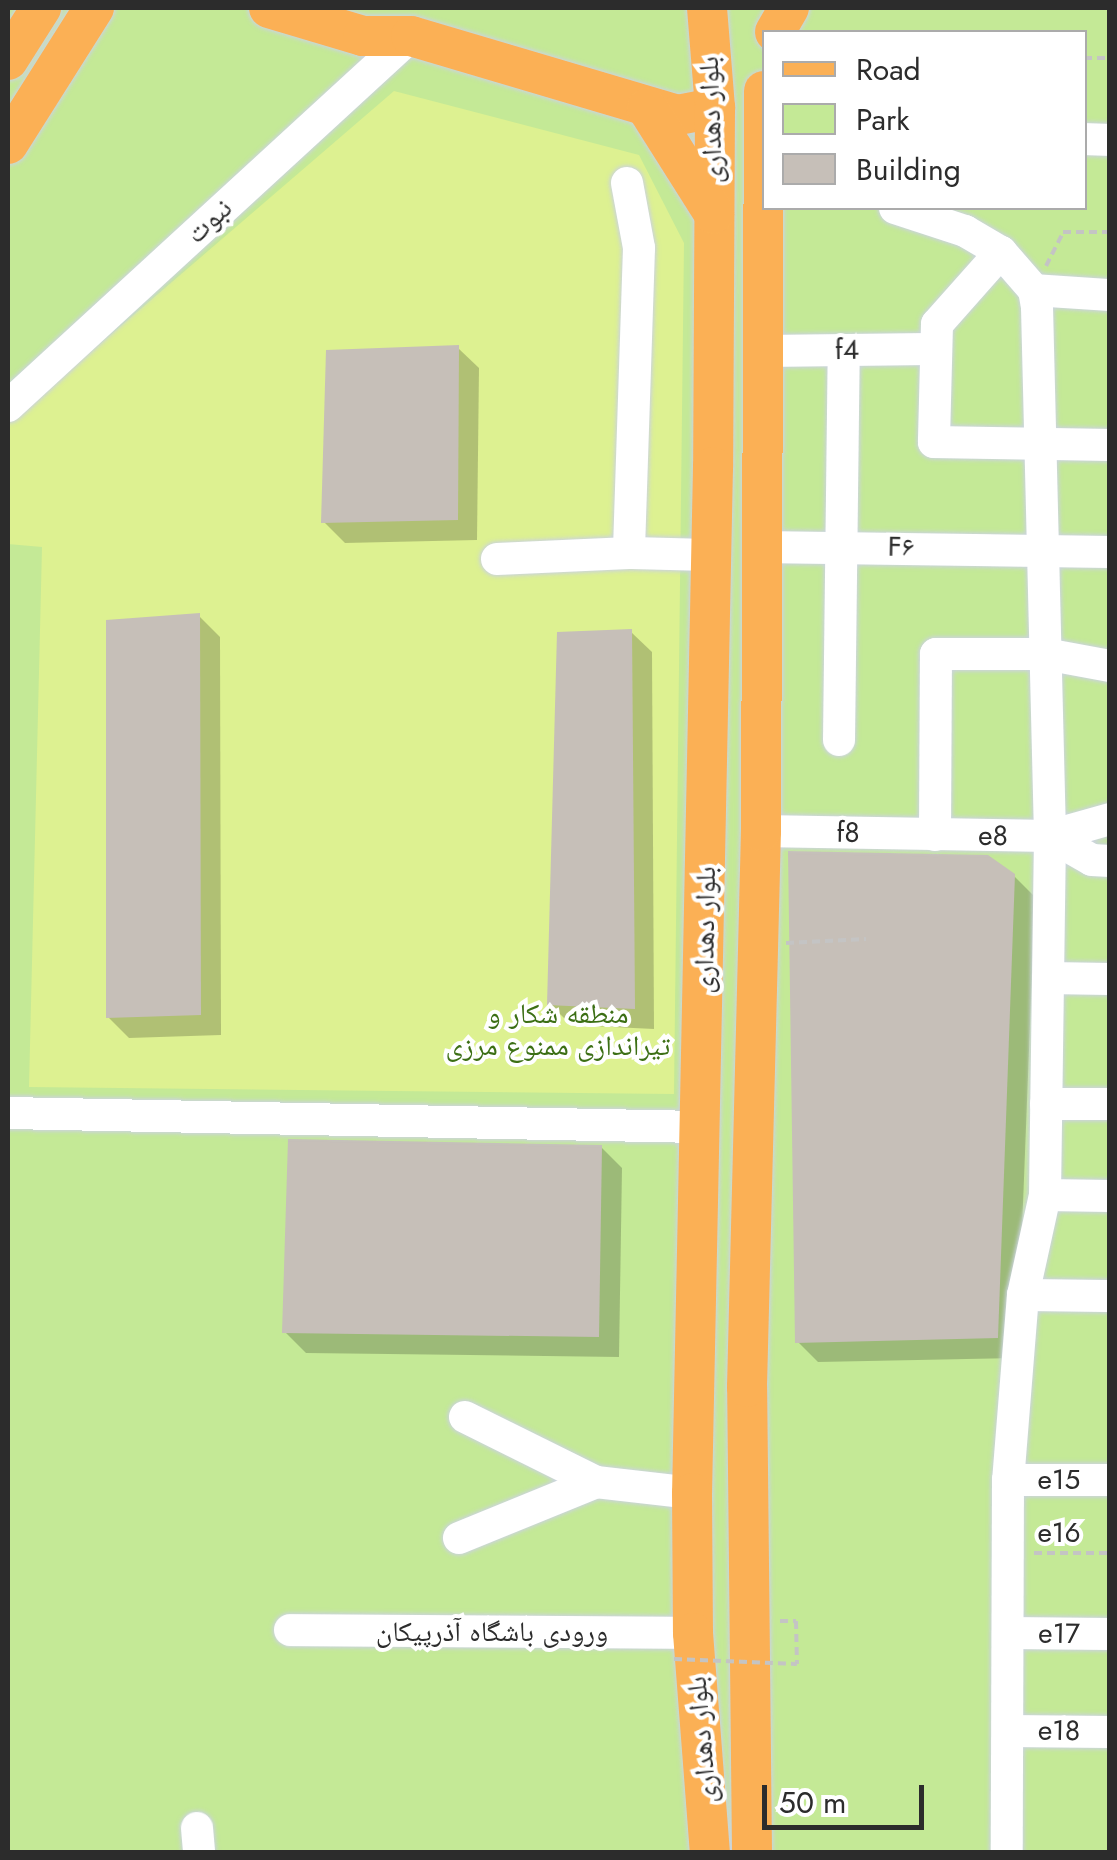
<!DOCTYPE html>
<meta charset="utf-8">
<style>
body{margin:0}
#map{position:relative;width:1117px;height:1860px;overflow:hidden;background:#eee3dd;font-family:Jost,"Noto Naskh Arabic",sans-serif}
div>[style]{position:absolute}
.green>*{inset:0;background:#c4e996}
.pitch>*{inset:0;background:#ddf191}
.shadow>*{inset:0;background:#0003}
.building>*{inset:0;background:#c6bfb8}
.path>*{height:4px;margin-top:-2px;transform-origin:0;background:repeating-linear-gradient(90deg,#c4c4c4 0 8px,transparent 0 13px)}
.roads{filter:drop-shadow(0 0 2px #cbd3de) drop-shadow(0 0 2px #cbd3de)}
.minor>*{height:32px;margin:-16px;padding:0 16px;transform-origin:16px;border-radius:16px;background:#fff}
.major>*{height:40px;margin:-20px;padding:0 20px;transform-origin:20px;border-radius:20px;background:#fbb055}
.path-bridge>*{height:4px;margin-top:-2px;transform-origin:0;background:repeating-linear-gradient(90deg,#c4c4c4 0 8px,transparent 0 13px)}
span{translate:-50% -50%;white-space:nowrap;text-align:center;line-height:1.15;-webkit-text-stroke:8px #fff;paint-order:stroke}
.street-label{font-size:28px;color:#2c2c2c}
.park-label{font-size:28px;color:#3c6f15}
.frame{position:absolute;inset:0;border:10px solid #2c2c2c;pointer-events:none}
.legend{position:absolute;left:762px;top:30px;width:325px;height:180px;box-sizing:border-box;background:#fff;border:2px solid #ababab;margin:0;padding:12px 18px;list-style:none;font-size:30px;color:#2c2c2c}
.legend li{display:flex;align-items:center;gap:20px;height:50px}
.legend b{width:50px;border:2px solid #ababab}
.scale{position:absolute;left:762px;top:1785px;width:162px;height:45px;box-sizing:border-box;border:5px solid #2c2c2c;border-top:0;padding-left:12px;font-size:30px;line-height:35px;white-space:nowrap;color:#2c2c2c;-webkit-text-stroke:8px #fff;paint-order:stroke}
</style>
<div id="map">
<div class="green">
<div style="clip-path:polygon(evenodd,8px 8px,1109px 8px,1109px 1852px,8px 1852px,8px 8px,764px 32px,1084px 32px,1084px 208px,764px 208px,764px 32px)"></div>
</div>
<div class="pitch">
<div style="clip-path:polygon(394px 91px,639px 155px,684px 243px,674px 1094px,29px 1087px,42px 547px,8px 544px,8px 423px)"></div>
</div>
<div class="shadow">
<div style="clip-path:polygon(458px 348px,479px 368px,477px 540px,345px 543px,324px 522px)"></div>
<div style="clip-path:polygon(199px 616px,220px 637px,221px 1035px,129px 1038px,108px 1017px)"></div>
<div style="clip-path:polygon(631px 632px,652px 652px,654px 1029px,571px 1025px,550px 1004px)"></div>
<div style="clip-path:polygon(1014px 876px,1035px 897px,1017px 1358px,818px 1362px,798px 1342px)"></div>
<div style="clip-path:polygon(601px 1147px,622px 1168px,619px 1357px,306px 1353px,285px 1332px)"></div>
</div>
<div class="building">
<div style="clip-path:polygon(459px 345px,458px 520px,321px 523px,326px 350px)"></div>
<div style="clip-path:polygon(200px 613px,201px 1015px,106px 1018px,106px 620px)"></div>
<div style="clip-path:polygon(632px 629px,635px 1009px,547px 1005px,557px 632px)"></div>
<div style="clip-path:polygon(788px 851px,988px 855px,1015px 874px,998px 1338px,795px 1343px)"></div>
<div style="clip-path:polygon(288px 1139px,602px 1145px,599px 1337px,282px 1333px)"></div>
</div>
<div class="path">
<div style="left:1084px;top:58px;width:26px"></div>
<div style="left:1046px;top:266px;width:38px;rotate:-63deg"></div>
<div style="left:1063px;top:232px;width:47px"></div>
<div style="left:786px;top:943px;width:80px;rotate:-2.9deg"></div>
<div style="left:1034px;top:1553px;width:76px"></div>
<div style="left:780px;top:1621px;width:16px"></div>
<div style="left:796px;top:1621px;width:43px;rotate:88.7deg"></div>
</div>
<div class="roads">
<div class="minor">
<div style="left:1084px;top:139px;width:26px;rotate:2deg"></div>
<div style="left:627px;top:183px;width:66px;rotate:79.5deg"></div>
<div style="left:639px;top:248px;width:305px;rotate:91.9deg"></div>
<div style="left:629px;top:553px;width:82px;rotate:1.4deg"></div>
<div style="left:895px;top:208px;width:74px;rotate:18.2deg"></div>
<div style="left:965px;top:231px;width:42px;rotate:30.3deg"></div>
<div style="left:1001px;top:252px;width:50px;rotate:49deg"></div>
<div style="left:1034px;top:290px;width:17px;rotate:80deg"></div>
<div style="left:1037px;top:307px;width:529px;rotate:88.59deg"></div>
<div style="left:1050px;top:836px;width:359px;rotate:90.8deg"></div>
<div style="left:1045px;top:1195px;width:102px;rotate:102.4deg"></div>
<div style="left:1023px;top:1295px;width:186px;rotate:94.6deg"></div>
<div style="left:1008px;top:1480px;width:372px;rotate:90.2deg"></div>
<div style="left:1001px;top:252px;width:96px;rotate:131.6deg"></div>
<div style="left:937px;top:324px;width:118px;rotate:91.5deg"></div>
<div style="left:934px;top:442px;width:176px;rotate:1deg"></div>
<div style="left:1034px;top:290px;width:76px;rotate:3.8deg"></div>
<div style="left:760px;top:351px;width:174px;rotate:-0.7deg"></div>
<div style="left:8px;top:406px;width:547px;rotate:-42.56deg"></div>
<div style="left:759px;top:547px;width:351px;rotate:0.8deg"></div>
<div style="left:497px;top:559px;width:132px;rotate:-2.6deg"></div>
<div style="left:839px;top:740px;width:390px;rotate:-89.3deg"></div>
<div style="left:761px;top:831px;width:289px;rotate:1deg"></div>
<div style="left:1050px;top:836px;width:62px;rotate:-15.8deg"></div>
<div style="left:935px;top:835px;width:181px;rotate:-89.7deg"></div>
<div style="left:936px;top:654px;width:109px"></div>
<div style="left:1045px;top:654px;width:66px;rotate:10.5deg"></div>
<div style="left:1050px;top:836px;width:48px;rotate:29.7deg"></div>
<div style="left:1092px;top:860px;width:18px;rotate:3deg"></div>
<div style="left:1048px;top:978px;width:62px;rotate:0.9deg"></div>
<div style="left:1046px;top:1104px;width:64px"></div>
<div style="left:8px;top:1113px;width:693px;rotate:1.16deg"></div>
<div style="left:1045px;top:1195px;width:65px;rotate:0.9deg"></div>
<div style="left:1023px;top:1295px;width:87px;rotate:0.7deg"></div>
<div style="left:465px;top:1417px;width:146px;rotate:26.4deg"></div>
<div style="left:596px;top:1482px;width:97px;rotate:6.5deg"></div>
<div style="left:1008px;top:1480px;width:102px"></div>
<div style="left:459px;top:1538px;width:148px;rotate:-22.2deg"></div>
<div style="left:290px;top:1630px;width:403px;rotate:0.4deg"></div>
<div style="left:1008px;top:1633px;width:102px;rotate:0.6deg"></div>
<div style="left:1008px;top:1731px;width:102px;rotate:0.6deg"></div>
<div style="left:197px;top:1828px;width:24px;rotate:85deg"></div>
</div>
<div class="major">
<div style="left:269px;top:8px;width:98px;rotate:16.6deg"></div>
<div style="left:363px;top:36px;width:48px"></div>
<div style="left:411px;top:36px;width:278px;rotate:16.5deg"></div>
<div style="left:678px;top:115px;width:38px;rotate:-11deg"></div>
<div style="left:707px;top:8px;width:100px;rotate:85.4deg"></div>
<div style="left:715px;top:108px;width:359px;rotate:90.3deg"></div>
<div style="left:713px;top:467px;width:1026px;rotate:91.17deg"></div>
<div style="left:692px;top:1493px;width:140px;rotate:89.6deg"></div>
<div style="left:693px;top:1633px;width:220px;rotate:85.6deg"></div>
<div style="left:775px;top:32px;width:28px;rotate:-60deg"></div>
<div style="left:8px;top:60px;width:62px;rotate:-57.6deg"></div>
<div style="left:647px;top:108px;width:125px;rotate:57.7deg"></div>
<div style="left:8px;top:144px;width:161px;rotate:-57.7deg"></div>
<div style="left:752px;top:1852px;width:465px;rotate:-90.6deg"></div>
<div style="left:747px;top:1387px;width:556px;rotate:-88.56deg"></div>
<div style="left:761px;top:831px;width:740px;rotate:-89.77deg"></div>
</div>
</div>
<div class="path-bridge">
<div style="left:674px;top:1659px;width:123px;rotate:2.3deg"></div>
</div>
<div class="street-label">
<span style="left:711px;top:120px;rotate:-92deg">بلوار دهداری</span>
<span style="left:209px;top:221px;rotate:-43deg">نبوت</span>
<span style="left:847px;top:350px;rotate:-1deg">f4</span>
<span style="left:901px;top:547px;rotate:1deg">F۶</span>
<span style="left:848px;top:833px;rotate:1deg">f8</span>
<span style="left:993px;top:836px;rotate:1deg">e8</span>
<span style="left:705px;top:930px;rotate:-89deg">بلوار دهداری</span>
<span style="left:1059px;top:1480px">e15</span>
<span style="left:1059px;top:1533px">e16</span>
<span style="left:492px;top:1632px">ورودی باشگاه آذرپیکان</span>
<span style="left:1059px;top:1634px;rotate:1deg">e17</span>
<span style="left:1059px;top:1731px;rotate:1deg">e18</span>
<span style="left:702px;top:1740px;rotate:-95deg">بلوار دهداری</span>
</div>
<div class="park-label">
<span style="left:558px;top:1030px">منطقه شکار و<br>تیراندازی ممنوع مرزی</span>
</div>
<div class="frame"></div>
<ul class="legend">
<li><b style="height:12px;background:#fbb055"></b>Road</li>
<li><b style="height:28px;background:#c4e996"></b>Park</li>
<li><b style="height:28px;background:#c6bfb8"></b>Building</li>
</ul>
<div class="scale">50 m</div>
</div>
